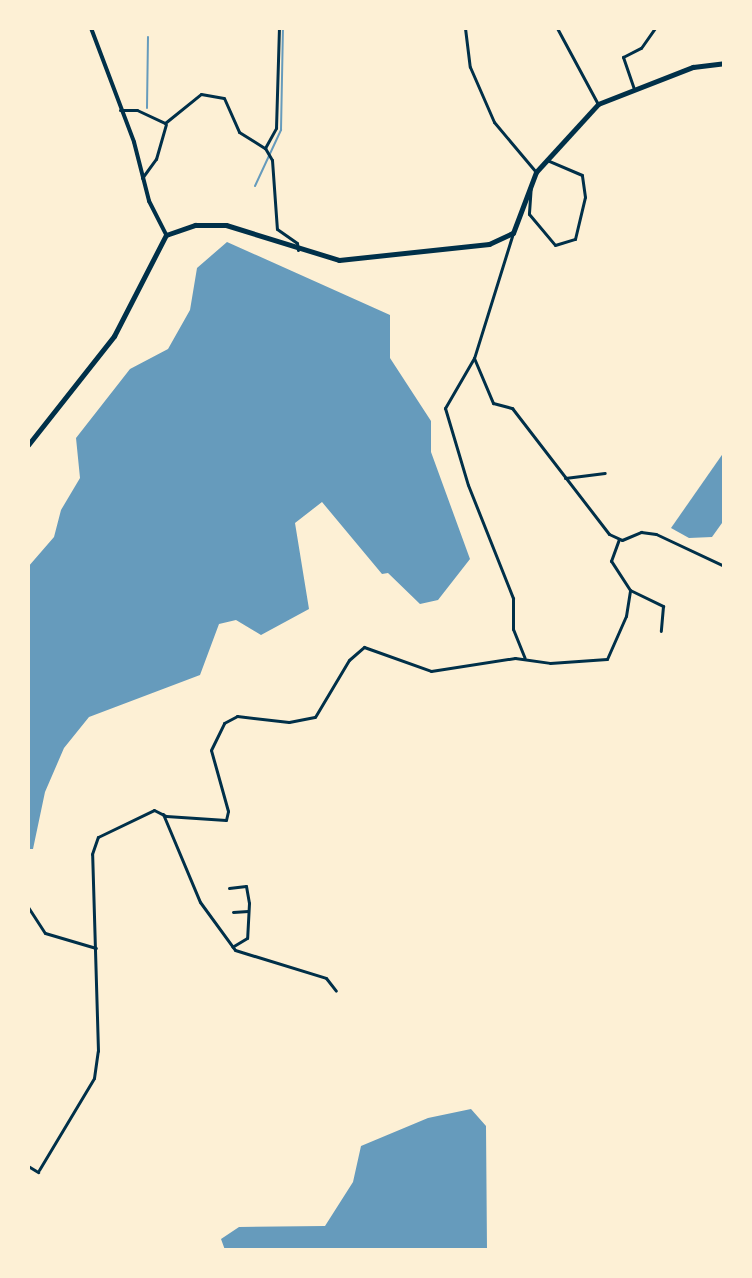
<!DOCTYPE html>
<style>
body{margin:0}
#map{position:relative;width:752px;height:1278px;overflow:hidden;background:#fdf0d5;font-family:Raleway,sans-serif}
div>[style]{position:absolute}
.water>*{inset:0;background:#669bbc}
.stream>*{height:2px;margin:-1px;padding:0 1px;transform-origin:1px;border-radius:1px;background:#669bbc}
.minor>*{height:3px;margin:-1.5px;padding:0 1.5px;transform-origin:1.5px;border-radius:1.5px;background:#003049}
.tertiary>*{height:4px;margin:-2px;padding:0 2px;transform-origin:2px;border-radius:2px;background:#003049}
.secondary>*{height:5px;margin:-2.5px;padding:0 2.5px;transform-origin:2.5px;border-radius:2.5px;background:#003049}
span{translate:-50% -50%;white-space:nowrap;text-align:center;line-height:1.15;-webkit-text-stroke:6px #fdf0d5;paint-order:stroke}
.frame{position:absolute;inset:0;border:30px solid #fdf0d5;pointer-events:none}
</style>
<div id="map">
<div class="water">
<div style="clip-path:polygon(227px 242px,390px 315px,390px 358px,431px 421px,431px 452px,470px 559px,438px 600px,420px 604px,388px 573px,382px 574px,322px 502px,295px 523px,309px 609px,261px 635px,236px 620px,219px 624px,200px 675px,89px 717px,64px 748px,45px 792px,33px 849px,28px 849px,28px 567px,54px 537px,61px 510px,80px 478px,76px 438px,130px 369px,168px 349px,190px 310px,197px 268px)"></div>
<div style="clip-path:polygon(724px 452px,722px 523px,712px 537px,689px 538px,671px 528px)"></div>
<div style="clip-path:polygon(471px 1109px,486px 1126px,487px 1250px,225px 1250px,221px 1239px,239px 1227px,325px 1226px,353px 1182px,361px 1146px,428px 1118px)"></div>
</div>
<div class="stream">
<div style="left:148px;top:29px;width:1px;rotate:-90deg"></div>
<div style="left:147px;top:108px;width:71px;rotate:-89.2deg"></div>
<div style="left:255px;top:186px;width:62px;rotate:-65.1deg"></div>
<div style="left:281px;top:130px;width:102px;rotate:-88.9deg"></div>
</div>
<div class="minor">
<div style="left:465px;top:28px;width:39px;rotate:83deg"></div>
<div style="left:470px;top:67px;width:60px;rotate:66.4deg"></div>
<div style="left:494px;top:122px;width:65px;rotate:50deg"></div>
<div style="left:557px;top:28px;width:86px;rotate:61.7deg"></div>
<div style="left:634px;top:89px;width:34px;rotate:-109deg"></div>
<div style="left:623px;top:57px;width:20px;rotate:-27deg"></div>
<div style="left:641px;top:48px;width:24px;rotate:-55deg"></div>
<div style="left:120px;top:110px;width:17px"></div>
<div style="left:137px;top:110px;width:31px;rotate:25deg"></div>
<div style="left:165px;top:123px;width:46px;rotate:-38.9deg"></div>
<div style="left:201px;top:94px;width:23px;rotate:10deg"></div>
<div style="left:224px;top:98px;width:37px;rotate:66deg"></div>
<div style="left:239px;top:132px;width:31px;rotate:32deg"></div>
<div style="left:265px;top:148px;width:14px;rotate:60deg"></div>
<div style="left:272px;top:160px;width:69px;rotate:85.9deg"></div>
<div style="left:277px;top:229px;width:24px;rotate:35deg"></div>
<div style="left:297px;top:243px;width:7px;rotate:82deg"></div>
<div style="left:265px;top:148px;width:23px;rotate:-61deg"></div>
<div style="left:276px;top:128px;width:100px;rotate:-88.3deg"></div>
<div style="left:142px;top:178px;width:24px;rotate:-54deg"></div>
<div style="left:156px;top:159px;width:36px;rotate:-74deg"></div>
<div style="left:531px;top:184px;width:30px;rotate:94deg"></div>
<div style="left:529px;top:214px;width:40px;rotate:50deg"></div>
<div style="left:555px;top:245px;width:21px;rotate:-17deg"></div>
<div style="left:575px;top:239px;width:43px;rotate:-76.6deg"></div>
<div style="left:585px;top:197px;width:22px;rotate:-98deg"></div>
<div style="left:582px;top:175px;width:36px;rotate:-157deg"></div>
<div style="left:513px;top:233px;width:131px;rotate:107.3deg"></div>
<div style="left:474px;top:358px;width:58px;rotate:120.1deg"></div>
<div style="left:445px;top:408px;width:80px;rotate:73.4deg"></div>
<div style="left:468px;top:485px;width:122px;rotate:68.3deg"></div>
<div style="left:513px;top:598px;width:31px;rotate:90deg"></div>
<div style="left:513px;top:629px;width:31px;rotate:68deg"></div>
<div style="left:474px;top:358px;width:49px;rotate:67.1deg"></div>
<div style="left:493px;top:403px;width:20px;rotate:15deg"></div>
<div style="left:512px;top:408px;width:159px;rotate:52.4deg"></div>
<div style="left:609px;top:534px;width:14px;rotate:25deg"></div>
<div style="left:622px;top:540px;width:21px;rotate:-23deg"></div>
<div style="left:641px;top:532px;width:15px;rotate:8deg"></div>
<div style="left:656px;top:534px;width:75px;rotate:25.2deg"></div>
<div style="left:565px;top:478px;width:40px;rotate:-7.1deg"></div>
<div style="left:630px;top:590px;width:37px;rotate:26deg"></div>
<div style="left:663px;top:606px;width:25px;rotate:95deg"></div>
<div style="left:163px;top:814px;width:95px;rotate:67.2deg"></div>
<div style="left:200px;top:902px;width:59px;rotate:53.9deg"></div>
<div style="left:235px;top:950px;width:95px;rotate:17.1deg"></div>
<div style="left:326px;top:978px;width:16px;rotate:52deg"></div>
<div style="left:229px;top:888px;width:17px;rotate:-7deg"></div>
<div style="left:246px;top:886px;width:17px;rotate:80deg"></div>
<div style="left:249px;top:903px;width:35px;rotate:93deg"></div>
<div style="left:247px;top:938px;width:17px;rotate:149deg"></div>
<div style="left:28px;top:907px;width:31px;rotate:57deg"></div>
<div style="left:45px;top:933px;width:53px;rotate:16.4deg"></div>
<div style="left:233px;top:912px;width:15px;rotate:-4deg"></div>
<div style="left:28px;top:1166px;width:12px;rotate:31deg"></div>
<div style="left:39px;top:1170px;width:107px;rotate:-59.1deg"></div>
<div style="left:94px;top:1078px;width:27px;rotate:-82deg"></div>
<div style="left:98px;top:1051px;width:197px;rotate:-91.7deg"></div>
<div style="left:92px;top:854px;width:18px;rotate:-71deg"></div>
<div style="left:98px;top:837px;width:62px;rotate:-25.7deg"></div>
<div style="left:154px;top:810px;width:13px;rotate:27deg"></div>
<div style="left:166px;top:816px;width:60px;rotate:3.8deg"></div>
<div style="left:226px;top:820px;width:9px;rotate:-77deg"></div>
<div style="left:228px;top:811px;width:63px;rotate:-105.6deg"></div>
<div style="left:211px;top:750px;width:30px;rotate:-64deg"></div>
<div style="left:224px;top:723px;width:15px;rotate:-28deg"></div>
<div style="left:237px;top:716px;width:52px;rotate:6.6deg"></div>
<div style="left:289px;top:722px;width:26px;rotate:-11deg"></div>
<div style="left:315px;top:717px;width:66px;rotate:-59.2deg"></div>
<div style="left:349px;top:660px;width:20px;rotate:-41deg"></div>
<div style="left:364px;top:647px;width:71px;rotate:19.7deg"></div>
<div style="left:431px;top:671px;width:85px;rotate:-8.8deg"></div>
<div style="left:515px;top:658px;width:35px;rotate:8deg"></div>
<div style="left:550px;top:663px;width:57px;rotate:-4deg"></div>
<div style="left:607px;top:659px;width:47px;rotate:-66.2deg"></div>
<div style="left:626px;top:616px;width:26px;rotate:-81deg"></div>
<div style="left:630px;top:590px;width:35px;rotate:-123deg"></div>
<div style="left:611px;top:561px;width:23px;rotate:-70deg"></div>
</div>
<div class="tertiary">
<div style="left:91px;top:28px;width:122px;rotate:69.3deg"></div>
<div style="left:134px;top:142px;width:61px;rotate:75.7deg"></div>
<div style="left:149px;top:201px;width:38px;rotate:63deg"></div>
</div>
<div class="secondary">
<div style="left:28px;top:445px;width:139px;rotate:-51.7deg"></div>
<div style="left:114px;top:336px;width:114px;rotate:-62.8deg"></div>
<div style="left:166px;top:235px;width:31px;rotate:-19deg"></div>
<div style="left:195px;top:225px;width:31px"></div>
<div style="left:226px;top:225px;width:118px;rotate:17.2deg"></div>
<div style="left:339px;top:260px;width:151px;rotate:-6.1deg"></div>
<div style="left:489px;top:244px;width:26px;rotate:-25deg"></div>
<div style="left:513px;top:233px;width:65px;rotate:-69.3deg"></div>
<div style="left:536px;top:172px;width:92px;rotate:-47.6deg"></div>
<div style="left:598px;top:104px;width:102px;rotate:-21.3deg"></div>
<div style="left:693px;top:67px;width:31px;rotate:-7deg"></div>
</div>
<div class="frame"></div>
</div>
